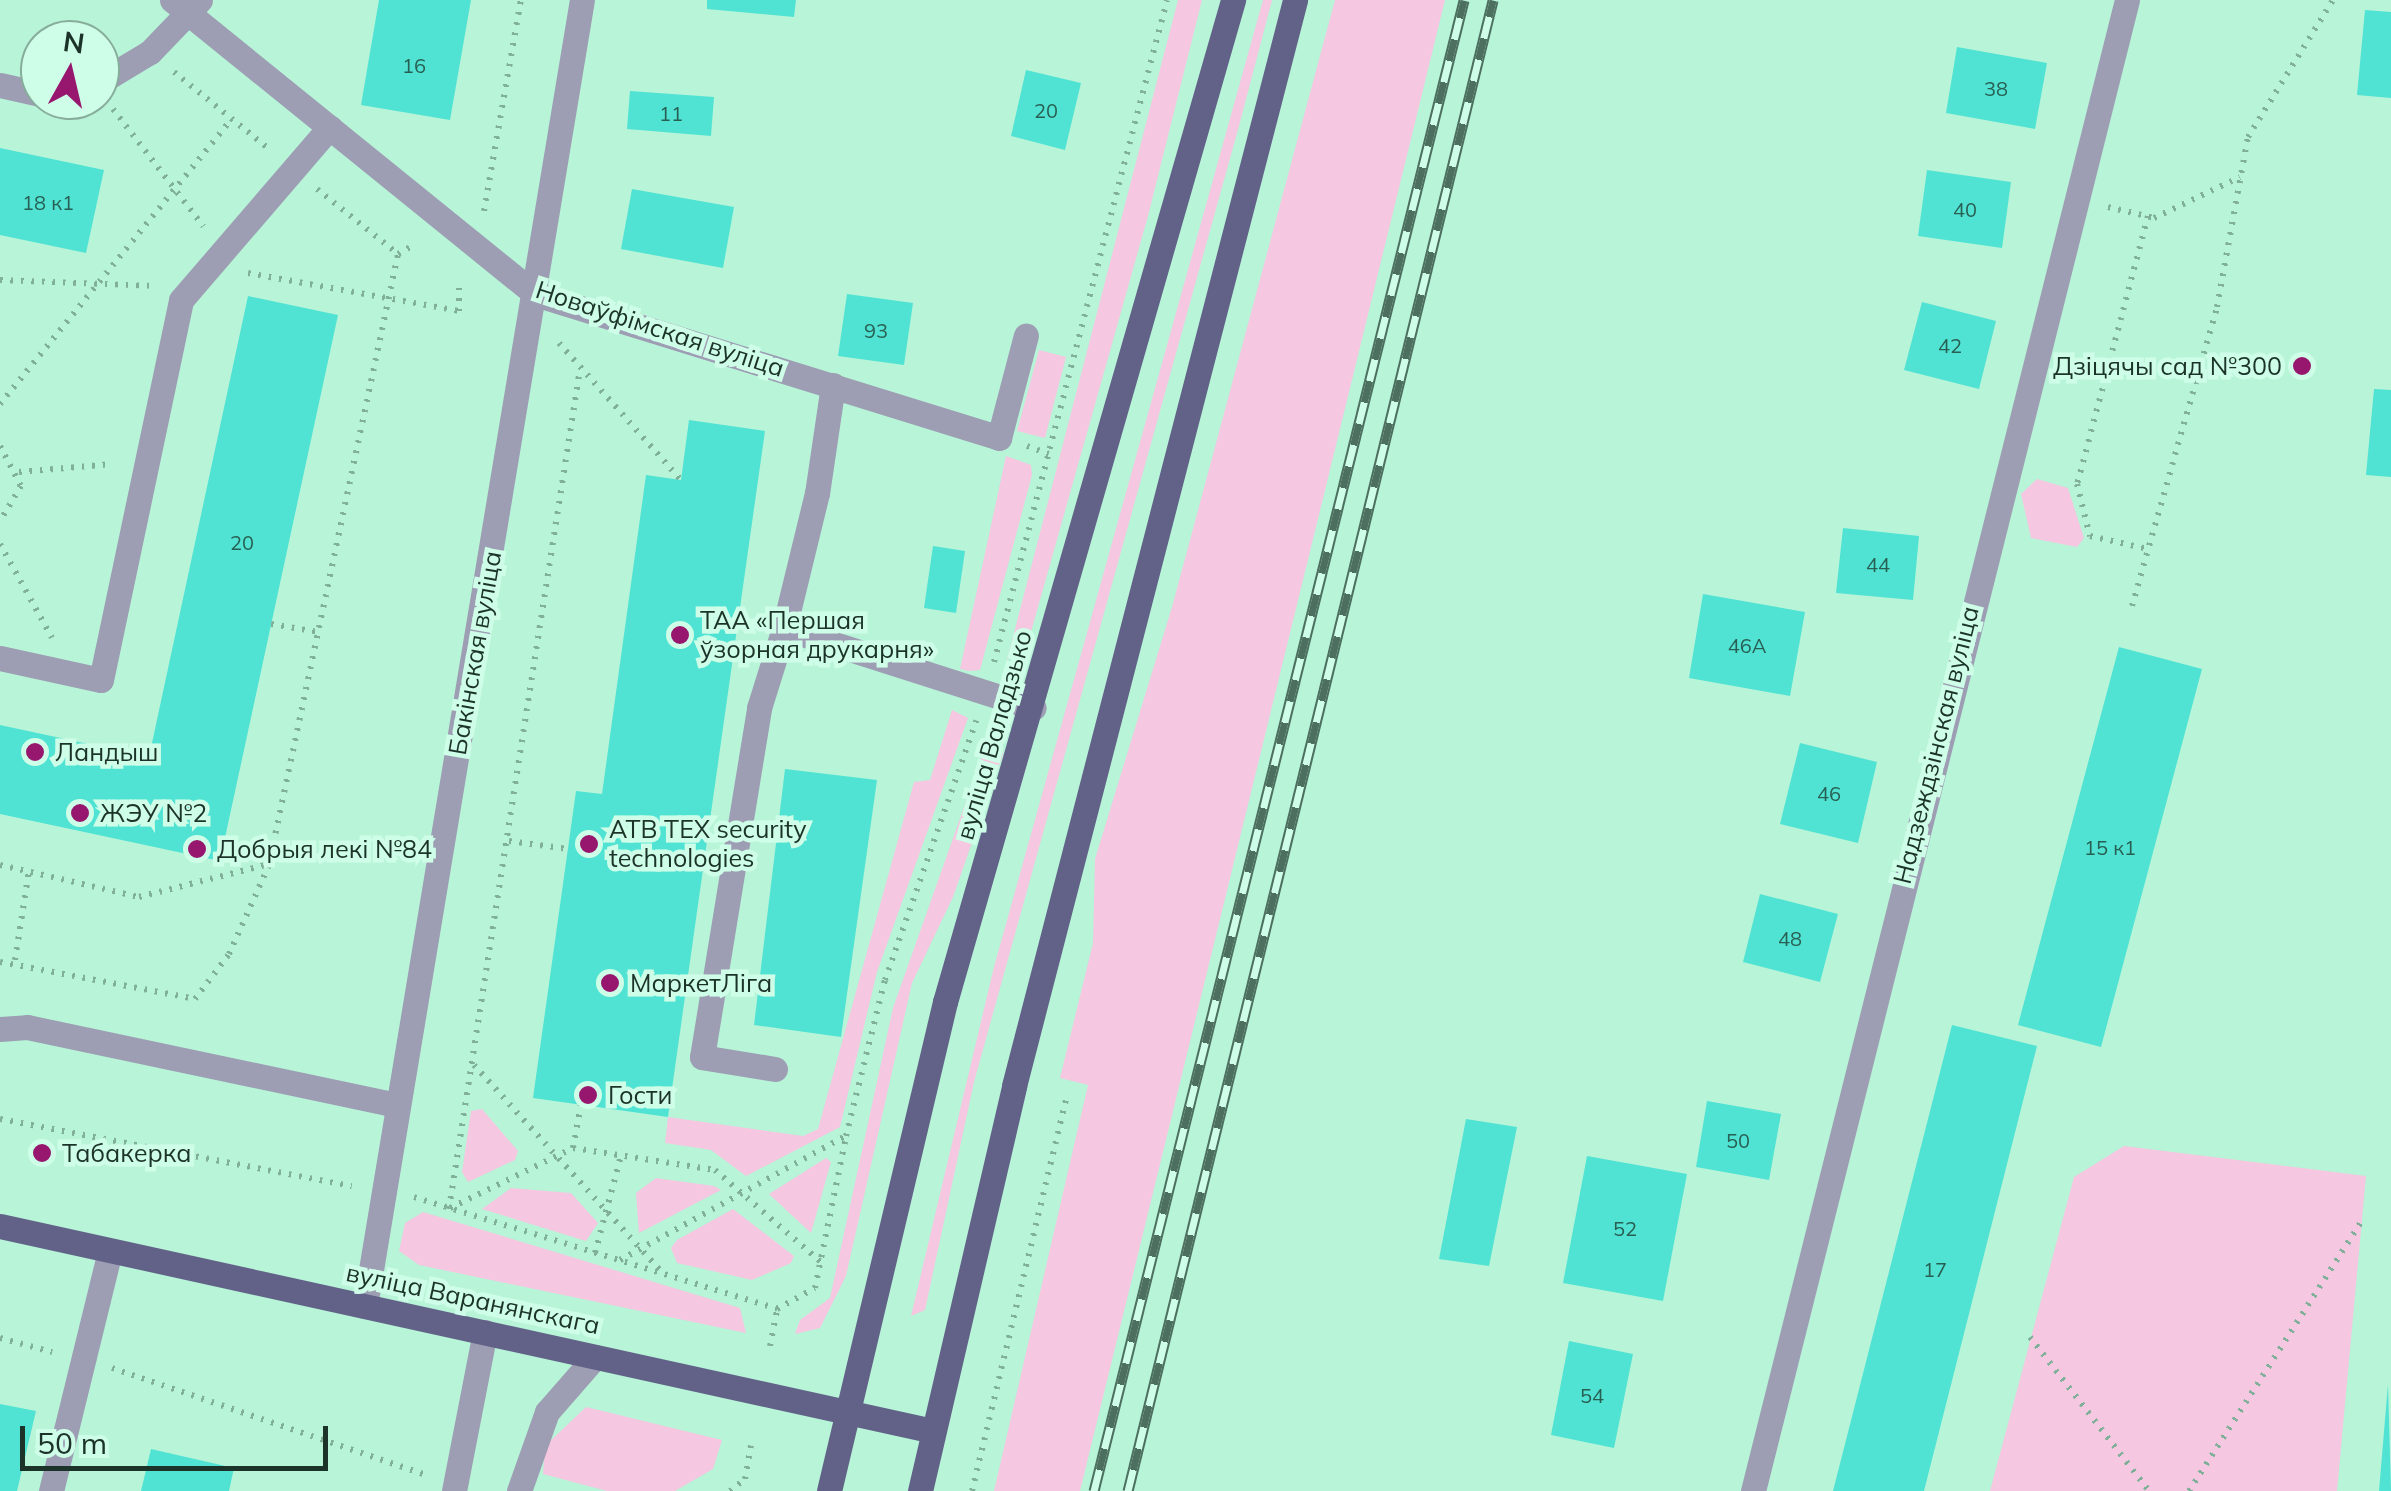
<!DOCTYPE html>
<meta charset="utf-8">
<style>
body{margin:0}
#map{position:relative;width:2391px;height:1491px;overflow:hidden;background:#b8f4d8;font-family:Mulish,sans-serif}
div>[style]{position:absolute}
.green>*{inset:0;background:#f5c7e0}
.building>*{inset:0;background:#50e3d3}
.path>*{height:6px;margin-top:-3px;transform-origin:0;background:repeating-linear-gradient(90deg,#81b09a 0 2.5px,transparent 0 10.5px)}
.minor>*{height:25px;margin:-12.5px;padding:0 12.5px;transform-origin:12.5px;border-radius:12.5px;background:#9d9db3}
.major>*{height:25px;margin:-12.5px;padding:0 12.5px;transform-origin:12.5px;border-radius:12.5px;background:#626288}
.rail>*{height:11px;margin-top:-5.5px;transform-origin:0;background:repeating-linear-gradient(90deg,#cffee8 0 22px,#4c6f5f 0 44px);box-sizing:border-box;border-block:2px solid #4c6f5f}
.dots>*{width:28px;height:28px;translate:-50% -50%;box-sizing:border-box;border:5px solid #cffee8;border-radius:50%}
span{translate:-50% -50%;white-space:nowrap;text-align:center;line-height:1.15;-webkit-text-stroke:9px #cffee8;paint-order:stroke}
.number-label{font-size:20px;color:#285f53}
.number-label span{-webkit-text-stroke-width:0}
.street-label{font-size:25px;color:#1b3328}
.poi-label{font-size:25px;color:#1b3328}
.right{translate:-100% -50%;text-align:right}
.left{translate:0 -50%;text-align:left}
.north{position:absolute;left:20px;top:20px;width:100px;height:100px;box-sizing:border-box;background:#cffee8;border:2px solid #87ad9b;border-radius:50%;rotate:8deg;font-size:28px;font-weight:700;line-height:40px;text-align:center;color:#1b3328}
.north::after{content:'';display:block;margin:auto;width:35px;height:45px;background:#97176f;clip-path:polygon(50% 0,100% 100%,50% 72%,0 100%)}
.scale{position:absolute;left:20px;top:1426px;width:308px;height:45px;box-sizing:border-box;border:5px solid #1b3328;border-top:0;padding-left:12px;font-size:30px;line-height:35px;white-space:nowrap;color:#1b3328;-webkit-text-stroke:8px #cffee8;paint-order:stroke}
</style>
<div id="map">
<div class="green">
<div style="clip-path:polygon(1178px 0,1202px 0,1148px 216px,1029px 639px,1007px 660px)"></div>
<div style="clip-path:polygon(1263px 0,1272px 0,1239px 126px,974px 1082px,925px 1310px,911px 1316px,994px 967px)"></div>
<div style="clip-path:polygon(1335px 0,1445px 0,1080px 1491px,994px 1491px,1088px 1085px,1060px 1078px,1093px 943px,1095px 859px,1172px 607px)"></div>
<div style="clip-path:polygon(1039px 350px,1066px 357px,1045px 438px,1017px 431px)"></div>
<div style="clip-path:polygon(1006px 456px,1031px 465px,1032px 475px,980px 670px,969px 671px,960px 669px)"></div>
<div style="clip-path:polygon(2037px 479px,2068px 488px,2084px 538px,2077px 547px,2031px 538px,2021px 494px)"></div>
<div style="clip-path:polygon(952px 710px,968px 718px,877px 972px,840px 1127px,746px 1176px,711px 1150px,665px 1143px,668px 1117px,803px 1136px,818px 1129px,914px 782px,930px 780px)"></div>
<div style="clip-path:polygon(992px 728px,1003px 754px,953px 897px,912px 983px,846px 1276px,820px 1328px,795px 1334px,800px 1320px,830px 1298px,893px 1008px)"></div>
<div style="clip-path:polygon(482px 1109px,518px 1151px,515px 1160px,468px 1182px,462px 1172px,471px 1111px)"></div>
<div style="clip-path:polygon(2124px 1146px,2366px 1176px,2337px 1491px,1990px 1491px,2074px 1177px)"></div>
<div style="clip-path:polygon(826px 1158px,831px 1162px,811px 1233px,769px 1194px)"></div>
<div style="clip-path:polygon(656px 1178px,714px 1186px,721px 1190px,639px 1233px,636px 1193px)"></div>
<div style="clip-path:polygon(511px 1188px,571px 1193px,598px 1223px,586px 1241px,482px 1209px)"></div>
<div style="clip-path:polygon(733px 1209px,794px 1256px,791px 1263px,752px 1280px,677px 1263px,671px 1248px,677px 1240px)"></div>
<div style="clip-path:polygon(423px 1212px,740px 1308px,746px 1333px,419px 1265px,399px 1251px,405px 1223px)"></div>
<div style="clip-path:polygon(586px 1407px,722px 1440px,713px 1469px,675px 1491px,607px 1491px,543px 1474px,545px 1446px)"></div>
</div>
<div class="building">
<div style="clip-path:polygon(379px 0,471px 0,450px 120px,361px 105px)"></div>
<div style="clip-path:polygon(707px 0,796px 0,794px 17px,707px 9px)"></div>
<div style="clip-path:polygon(2365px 10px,2391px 12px,2391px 98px,2357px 95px)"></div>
<div style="clip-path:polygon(1957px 47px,2047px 63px,2035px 129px,1946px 113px)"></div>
<div style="clip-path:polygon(1026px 70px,1081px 83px,1065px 150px,1011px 136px)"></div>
<div style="clip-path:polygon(630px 91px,714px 97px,711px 136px,627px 129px)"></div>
<div style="clip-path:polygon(0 148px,104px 170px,86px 253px,0 235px)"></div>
<div style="clip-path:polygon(1927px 170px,2011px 182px,2002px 248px,1918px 236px)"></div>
<div style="clip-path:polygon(632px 189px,734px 207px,723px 268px,621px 249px)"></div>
<div style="clip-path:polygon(847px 294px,913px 303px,904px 365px,838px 356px)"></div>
<div style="clip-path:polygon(248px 296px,338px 315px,220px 861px,0 814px,0 725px,149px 757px)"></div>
<div style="clip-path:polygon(1922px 302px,1996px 321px,1979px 389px,1904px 370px)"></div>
<div style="clip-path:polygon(2374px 389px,2391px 390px,2391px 477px,2366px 475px)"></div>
<div style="clip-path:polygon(689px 420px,765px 431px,668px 1117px,533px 1098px,576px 791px,602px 794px,646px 475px,681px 480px)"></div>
<div style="clip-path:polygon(1843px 528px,1919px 536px,1913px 600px,1836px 593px)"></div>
<div style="clip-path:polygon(933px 546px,965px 551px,956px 613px,924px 608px)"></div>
<div style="clip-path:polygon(1703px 594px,1805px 612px,1790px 696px,1689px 678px)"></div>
<div style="clip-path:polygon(2119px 647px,2202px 669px,2101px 1047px,2018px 1025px)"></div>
<div style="clip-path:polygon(1800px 743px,1877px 762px,1858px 843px,1780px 824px)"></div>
<div style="clip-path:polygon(785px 769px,877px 780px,841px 1037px,754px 1025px)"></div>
<div style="clip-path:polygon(1760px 894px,1838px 914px,1820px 982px,1743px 962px)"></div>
<div style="clip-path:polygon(1952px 1025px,2037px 1046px,1924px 1491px,1833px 1491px)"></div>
<div style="clip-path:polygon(1707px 1101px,1781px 1114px,1769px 1180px,1696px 1167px)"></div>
<div style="clip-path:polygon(1466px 1119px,1517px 1127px,1489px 1266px,1439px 1259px)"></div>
<div style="clip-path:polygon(1587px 1156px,1687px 1174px,1663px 1301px,1563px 1283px)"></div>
<div style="clip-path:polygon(1569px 1341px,1633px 1354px,1614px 1448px,1551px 1435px)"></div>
<div style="clip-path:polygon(2388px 1384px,2391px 1491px,2379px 1491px)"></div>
<div style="clip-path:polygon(0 1404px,36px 1411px,17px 1491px,0 1491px)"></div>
<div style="clip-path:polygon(151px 1449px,234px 1468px,229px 1491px,141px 1491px)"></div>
</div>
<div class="path">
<div style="left:174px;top:72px;width:122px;rotate:39deg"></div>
<div style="left:113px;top:109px;width:148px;rotate:52.4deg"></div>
<div style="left:317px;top:189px;width:104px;rotate:38.7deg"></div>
<div style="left:2108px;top:207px;width:47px;rotate:13.4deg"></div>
<div style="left:2154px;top:218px;width:95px;rotate:-25.5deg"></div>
<div style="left:484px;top:211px;width:214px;rotate:-80.1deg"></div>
<div style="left:2148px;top:216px;width:277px;rotate:104.8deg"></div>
<div style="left:2077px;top:484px;width:54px;rotate:76deg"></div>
<div style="left:2090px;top:536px;width:59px;rotate:12.6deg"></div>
<div style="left:248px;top:273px;width:214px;rotate:10.2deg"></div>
<div style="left:459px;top:311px;width:31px;rotate:-90deg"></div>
<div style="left:0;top:280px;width:153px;rotate:2.2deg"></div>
<div style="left:559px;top:343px;width:183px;rotate:48.3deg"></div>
<div style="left:0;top:404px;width:367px;rotate:-50.9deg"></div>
<div style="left:0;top:446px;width:45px;rotate:62.3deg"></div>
<div style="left:21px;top:486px;width:41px;rotate:121deg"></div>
<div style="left:1027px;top:446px;width:23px;rotate:20deg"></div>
<div style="left:19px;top:472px;width:94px;rotate:-4.9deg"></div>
<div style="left:0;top:544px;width:107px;rotate:61deg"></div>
<div style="left:2132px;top:606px;width:311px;rotate:-74.1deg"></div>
<div style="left:2217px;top:307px;width:173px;rotate:-79.7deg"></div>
<div style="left:2248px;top:137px;width:161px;rotate:-58.2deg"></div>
<div style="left:271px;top:624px;width:49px;rotate:9.5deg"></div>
<div style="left:994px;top:662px;width:684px;rotate:-75.35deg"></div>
<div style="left:509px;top:841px;width:60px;rotate:7.7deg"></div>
<div style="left:0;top:865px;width:143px;rotate:13deg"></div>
<div style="left:139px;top:897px;width:134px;rotate:-14.2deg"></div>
<div style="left:269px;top:864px;width:623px;rotate:-78.06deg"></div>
<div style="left:398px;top:254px;width:20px;rotate:-30deg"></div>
<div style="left:15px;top:960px;width:90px;rotate:-81.1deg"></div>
<div style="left:0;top:962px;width:198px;rotate:10.7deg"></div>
<div style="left:195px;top:999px;width:56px;rotate:-52.9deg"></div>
<div style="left:229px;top:954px;width:98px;rotate:-65.8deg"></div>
<div style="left:474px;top:1065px;width:277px;rotate:47.8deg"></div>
<div style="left:0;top:1119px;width:358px;rotate:10.8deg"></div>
<div style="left:573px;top:1148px;width:144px;rotate:8.8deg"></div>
<div style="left:715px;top:1170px;width:140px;rotate:41deg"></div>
<div style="left:414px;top:1197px;width:380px;rotate:17.1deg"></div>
<div style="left:777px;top:1309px;width:43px;rotate:-28.9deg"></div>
<div style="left:815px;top:1288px;width:154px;rotate:-78.4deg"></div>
<div style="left:450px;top:1208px;width:137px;rotate:-26deg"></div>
<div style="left:573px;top:1148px;width:45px;rotate:-79.7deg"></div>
<div style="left:449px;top:1209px;width:850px;rotate:-81.14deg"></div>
<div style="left:595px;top:1253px;width:101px;rotate:-75.1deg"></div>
<div style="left:620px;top:1260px;width:258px;rotate:-28.8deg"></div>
<div style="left:846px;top:1136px;width:161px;rotate:-76deg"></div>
<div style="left:885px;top:980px;width:275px;rotate:-70.6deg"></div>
<div style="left:2030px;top:1337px;width:195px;rotate:52.3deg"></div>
<div style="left:0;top:1338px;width:54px;rotate:15.1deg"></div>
<div style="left:770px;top:1346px;width:38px;rotate:-79deg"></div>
<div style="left:112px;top:1368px;width:333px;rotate:18.8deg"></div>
<div style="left:730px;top:1491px;width:19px;rotate:-39deg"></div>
<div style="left:745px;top:1479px;width:34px;rotate:-80deg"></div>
<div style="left:972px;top:1491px;width:402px;rotate:-76.5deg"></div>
<div style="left:2189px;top:1491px;width:322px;rotate:-57.4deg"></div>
</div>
<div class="minor">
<div style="left:172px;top:0;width:467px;rotate:39deg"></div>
<div style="left:535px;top:294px;width:486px;rotate:17.2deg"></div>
<div style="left:999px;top:438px;width:106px;rotate:-75.3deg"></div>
<div style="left:100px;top:82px;width:58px;rotate:-31deg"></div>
<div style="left:150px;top:52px;width:72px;rotate:-46.1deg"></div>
<div style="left:0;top:85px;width:41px;rotate:12.7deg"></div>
<div style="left:833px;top:385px;width:109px;rotate:98.4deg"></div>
<div style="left:817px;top:493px;width:139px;rotate:103.7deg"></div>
<div style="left:784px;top:628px;width:262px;rotate:17.7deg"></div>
<div style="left:0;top:658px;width:103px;rotate:12.3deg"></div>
<div style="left:101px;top:680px;width:388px;rotate:-78.1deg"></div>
<div style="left:181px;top:300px;width:228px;rotate:-49.3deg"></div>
<div style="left:0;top:1029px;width:27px;rotate:-4deg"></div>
<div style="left:27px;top:1027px;width:379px;rotate:11.9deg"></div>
<div style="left:775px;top:1069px;width:74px;rotate:-170.7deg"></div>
<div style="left:702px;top:1057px;width:354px;rotate:-80.7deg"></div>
<div style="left:759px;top:708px;width:84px;rotate:-72.6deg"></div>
<div style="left:365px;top:1306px;width:1324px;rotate:-80.57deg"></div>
<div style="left:51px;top:1491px;width:247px;rotate:-76.2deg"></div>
<div style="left:454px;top:1491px;width:162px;rotate:-79deg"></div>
<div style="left:519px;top:1491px;width:84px;rotate:-70.5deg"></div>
<div style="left:547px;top:1412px;width:73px;rotate:-48.9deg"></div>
<div style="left:1753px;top:1491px;width:1537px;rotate:-75.92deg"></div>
</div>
<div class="major">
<div style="left:0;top:1226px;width:955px;rotate:12.39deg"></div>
<div style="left:829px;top:1491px;width:503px;rotate:-76.66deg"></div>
<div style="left:945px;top:1002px;width:1043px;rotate:-73.96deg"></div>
<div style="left:920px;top:1491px;width:416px;rotate:-76.9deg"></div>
<div style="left:1014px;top:1086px;width:1122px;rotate:-75.49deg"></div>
</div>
<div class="rail">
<div style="left:1094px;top:1491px;width:1536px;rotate:-76.06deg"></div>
<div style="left:1128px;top:1491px;width:1535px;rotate:-76.24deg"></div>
</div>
<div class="dots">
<div style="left:2302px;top:366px;background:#97176f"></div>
<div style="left:680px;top:635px;background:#97176f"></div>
<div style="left:35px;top:752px;background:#97176f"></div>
<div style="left:80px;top:813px;background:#97176f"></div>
<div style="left:589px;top:844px;background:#97176f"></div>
<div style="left:197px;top:849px;background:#97176f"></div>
<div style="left:610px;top:983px;background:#97176f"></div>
<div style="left:588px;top:1095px;background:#97176f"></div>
<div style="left:42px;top:1153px;background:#97176f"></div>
</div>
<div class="number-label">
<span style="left:414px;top:65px">16</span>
<span style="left:1996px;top:88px">38</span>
<span style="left:1046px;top:110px">20</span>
<span style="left:671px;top:113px">11</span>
<span style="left:48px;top:202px">18 к1</span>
<span style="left:1965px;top:209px">40</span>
<span style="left:876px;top:330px">93</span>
<span style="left:1950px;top:345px">42</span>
<span style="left:242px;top:542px">20</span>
<span style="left:1878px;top:564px">44</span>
<span style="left:1747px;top:645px">46А</span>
<span style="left:1829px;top:793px">46</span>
<span style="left:2110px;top:847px">15 к1</span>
<span style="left:1790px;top:938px">48</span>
<span style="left:1738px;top:1140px">50</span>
<span style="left:1625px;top:1228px">52</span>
<span style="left:1935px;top:1269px">17</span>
<span style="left:1592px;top:1395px">54</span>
</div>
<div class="street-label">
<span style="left:660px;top:329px;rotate:18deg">Новаўфімская вуліца</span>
<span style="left:475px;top:653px;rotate:-80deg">Бакінская вуліца</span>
<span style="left:994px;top:735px;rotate:-74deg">вуліца Валадзько</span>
<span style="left:1936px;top:745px;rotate:-76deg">Надзеждзінская вуліца</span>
<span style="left:473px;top:1299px;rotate:12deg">вуліца Варанянскага</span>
</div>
<div class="poi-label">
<span class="right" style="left:2282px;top:366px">Дзіцячы сад №300</span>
<span class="left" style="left:700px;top:635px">ТАА «Першая<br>ўзорная друкарня»</span>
<span class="left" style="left:55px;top:752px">Ландыш</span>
<span class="left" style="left:100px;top:813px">ЖЭУ №2</span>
<span class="left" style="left:609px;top:844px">ATB TEX security<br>technologies</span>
<span class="left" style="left:217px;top:849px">Добрыя лекі №84</span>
<span class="left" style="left:630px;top:983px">МаркетЛіга</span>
<span class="left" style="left:608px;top:1095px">Гости</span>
<span class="left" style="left:62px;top:1153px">Табакерка</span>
</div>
<div class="north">N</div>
<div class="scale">50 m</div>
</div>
